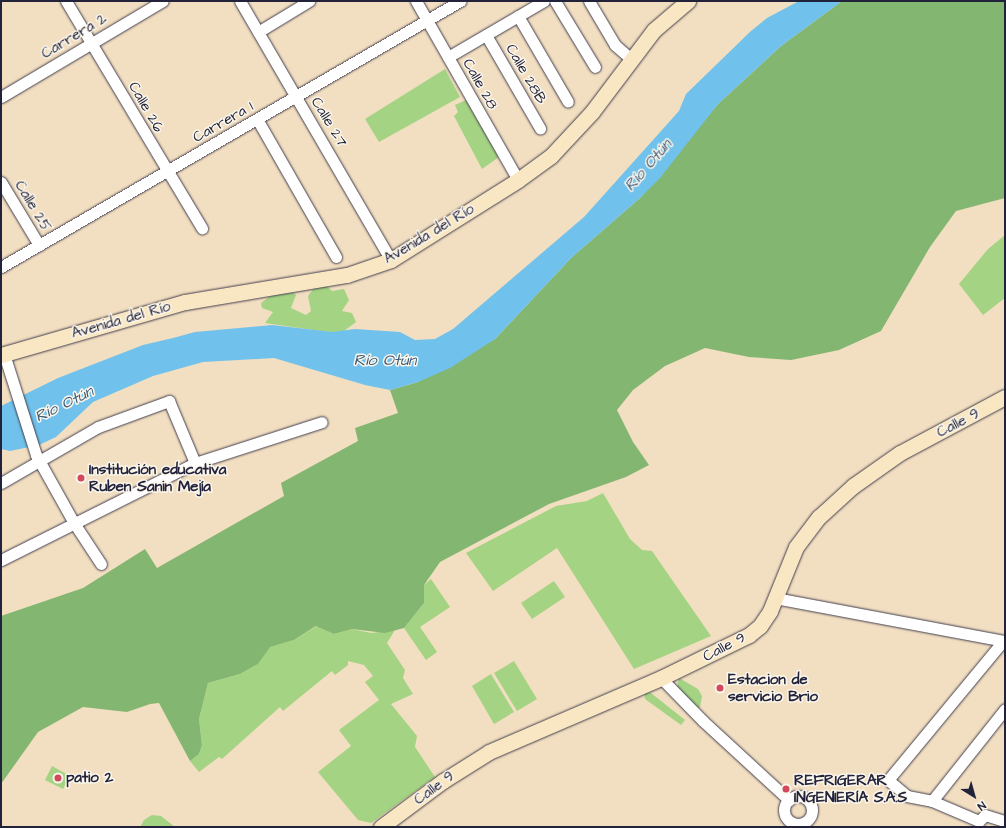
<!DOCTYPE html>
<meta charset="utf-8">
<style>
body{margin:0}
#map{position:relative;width:1006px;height:828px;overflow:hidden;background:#f2dec0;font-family:"Architects Daughter",sans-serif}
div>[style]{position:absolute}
.green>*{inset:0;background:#a4d483}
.forest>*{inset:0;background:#83b671}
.water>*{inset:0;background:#70c2ec}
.roads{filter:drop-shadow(0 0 1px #413e4f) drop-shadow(0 0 1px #413e4f)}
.minor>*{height:11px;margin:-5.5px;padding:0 5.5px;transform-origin:5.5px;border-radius:5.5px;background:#fff}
.minor>.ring{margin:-5.5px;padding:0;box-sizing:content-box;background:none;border:11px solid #fff;border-radius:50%}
.secondary>*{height:15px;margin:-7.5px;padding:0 7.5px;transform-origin:7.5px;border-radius:7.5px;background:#f9e7c3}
.dots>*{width:11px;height:11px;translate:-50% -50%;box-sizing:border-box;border:2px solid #fbf7ec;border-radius:50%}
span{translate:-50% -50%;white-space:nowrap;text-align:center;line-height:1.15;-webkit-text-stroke:3px #fbf7ec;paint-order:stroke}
.street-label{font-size:15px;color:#22223b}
.poi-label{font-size:15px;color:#22223b;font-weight:700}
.left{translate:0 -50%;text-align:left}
.water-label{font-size:16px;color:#3d5a79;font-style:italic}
.frame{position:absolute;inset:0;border:2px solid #22223b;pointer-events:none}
.north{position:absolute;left:954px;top:776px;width:40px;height:40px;-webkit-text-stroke:3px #fbf7ec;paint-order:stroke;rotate:143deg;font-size:11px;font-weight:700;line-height:16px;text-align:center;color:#22223b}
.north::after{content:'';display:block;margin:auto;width:14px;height:18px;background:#22223b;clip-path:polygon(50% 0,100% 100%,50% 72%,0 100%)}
</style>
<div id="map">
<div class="green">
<div style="clip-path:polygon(445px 69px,460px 97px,379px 142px,365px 119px)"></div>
<div style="clip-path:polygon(466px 100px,499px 157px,482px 169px,454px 116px,458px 112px,455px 105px)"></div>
<div style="clip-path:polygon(1005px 235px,1005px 298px,983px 315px,959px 284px,988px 249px)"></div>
<div style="clip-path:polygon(327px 286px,332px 291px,344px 289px,349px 300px,342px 311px,352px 313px,356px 322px,340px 334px,265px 323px,273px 312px,262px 308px,261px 303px,273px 294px,293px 292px,296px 295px,291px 308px,306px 315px,311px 311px,308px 296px,315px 287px)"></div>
<div style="clip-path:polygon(603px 493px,630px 539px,642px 550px,652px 551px,711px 636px,634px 669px,557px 548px,493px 591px,466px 553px,556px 506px,587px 501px)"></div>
<div style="clip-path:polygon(431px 579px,450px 607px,420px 627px,437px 652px,426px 660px,404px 628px,424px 603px,424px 585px)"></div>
<div style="clip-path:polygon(554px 581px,565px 597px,532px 619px,521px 603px)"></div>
<div style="clip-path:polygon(317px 626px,334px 634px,352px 629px,371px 633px,395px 630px,387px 643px,405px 670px,403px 678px,413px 694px,391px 704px,417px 736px,415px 747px,435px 777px,371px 823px,358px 820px,318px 772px,351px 746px,339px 730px,379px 700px,365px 682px,373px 676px,364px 665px,348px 661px,348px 665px,335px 675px,332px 671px,283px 711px,280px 707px,222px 759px,219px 757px,199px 772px,190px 761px,199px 754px,202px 745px,199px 719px,208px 683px,240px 674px,258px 664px,269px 647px,294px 640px)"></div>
<div style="clip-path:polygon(514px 661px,537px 699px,517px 711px,494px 673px)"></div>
<div style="clip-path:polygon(491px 674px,514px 712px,494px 724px,472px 686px)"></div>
<div style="clip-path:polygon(679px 678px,698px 689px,702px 696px,700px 707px,696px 710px,677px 688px)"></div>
<div style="clip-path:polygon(644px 693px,651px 693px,685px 720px,681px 725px,645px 699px)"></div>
<div style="clip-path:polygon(52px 766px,70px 776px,63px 789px,45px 780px)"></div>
<div style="clip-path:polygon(152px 815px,161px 816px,175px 827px,140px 827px,144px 820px)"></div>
</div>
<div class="forest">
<div style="clip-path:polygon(842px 1px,1005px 1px,1005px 198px,956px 211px,930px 247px,881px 331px,839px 350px,791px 360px,749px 357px,705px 348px,665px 366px,633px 390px,617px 410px,633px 442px,649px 465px,626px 477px,549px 504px,440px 562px,424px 585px,424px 603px,404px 628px,385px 633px,352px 629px,334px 634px,316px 626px,294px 640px,270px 647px,258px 664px,240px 674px,208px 683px,199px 719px,202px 745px,199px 754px,190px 761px,159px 703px,150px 704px,127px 712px,83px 707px,38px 732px,1px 784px,1px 616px,83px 588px,145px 549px,157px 568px,284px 496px,281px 483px,358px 441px,355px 428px,398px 413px,390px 390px,418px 382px,495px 339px,571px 258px,640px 198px,718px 104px,781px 46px)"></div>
</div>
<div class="water">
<div style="clip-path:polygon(799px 1px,842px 1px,781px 46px,718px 104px,660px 178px,640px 198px,571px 258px,495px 339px,450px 368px,418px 382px,390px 390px,365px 385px,274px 358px,203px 362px,153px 376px,93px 402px,56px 437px,39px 445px,10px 451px,1px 449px,1px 406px,58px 378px,143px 345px,173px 338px,195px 332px,272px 325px,332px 332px,355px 329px,400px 332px,415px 340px,435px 339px,453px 329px,584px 217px,679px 111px,686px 94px,751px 31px,767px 18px)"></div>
</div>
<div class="roads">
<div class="minor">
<div style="left:66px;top:1px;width:265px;rotate:59.1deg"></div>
<div style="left:240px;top:1px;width:300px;rotate:59.8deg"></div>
<div style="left:416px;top:1px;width:206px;rotate:60.3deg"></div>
<div style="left:555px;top:1px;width:77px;rotate:58.8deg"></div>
<div style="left:589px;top:1px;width:51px;rotate:59.4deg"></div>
<div style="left:615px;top:45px;width:23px;rotate:41deg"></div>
<div style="left:518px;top:16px;width:99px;rotate:59.8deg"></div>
<div style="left:258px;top:32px;width:60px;rotate:-31.3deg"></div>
<div style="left:486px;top:35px;width:108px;rotate:59.9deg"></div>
<div style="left:448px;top:57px;width:111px;rotate:-30.3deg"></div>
<div style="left:1px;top:97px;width:188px;rotate:-30.7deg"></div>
<div style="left:257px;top:119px;width:159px;rotate:60.2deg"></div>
<div style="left:1px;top:182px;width:74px;rotate:58.9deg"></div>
<div style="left:1px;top:267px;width:531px;rotate:-30.09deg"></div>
<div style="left:4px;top:354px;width:106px;rotate:72.4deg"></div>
<div style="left:36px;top:455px;width:78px;rotate:60.8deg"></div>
<div style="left:74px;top:523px;width:49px;rotate:56.6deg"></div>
<div style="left:1px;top:483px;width:112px;rotate:-30deg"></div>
<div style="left:98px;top:427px;width:76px;rotate:-20.1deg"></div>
<div style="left:169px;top:401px;width:67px;rotate:67.2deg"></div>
<div style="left:1px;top:560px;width:217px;rotate:-26.6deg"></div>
<div style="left:195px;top:463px;width:133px;rotate:-17.9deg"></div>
<div style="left:775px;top:598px;width:234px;rotate:10.6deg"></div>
<div style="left:1003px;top:641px;width:180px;rotate:129.6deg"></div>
<div style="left:888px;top:780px;width:25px;rotate:40deg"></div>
<div style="left:907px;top:796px;width:25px;rotate:11deg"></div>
<div style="left:932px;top:801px;width:51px;rotate:23.1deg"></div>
<div style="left:979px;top:821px;width:8px;rotate:-45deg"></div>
<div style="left:985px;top:815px;width:21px;rotate:17deg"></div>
<div style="left:661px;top:678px;width:60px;rotate:45.7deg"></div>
<div style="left:703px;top:721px;width:117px;rotate:42.6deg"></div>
<div class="ring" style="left:784px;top:796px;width:17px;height:17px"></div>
<div style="left:932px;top:801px;width:117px;rotate:-51.6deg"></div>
</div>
<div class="secondary">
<div style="left:1px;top:355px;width:191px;rotate:-16.1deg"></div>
<div style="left:185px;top:302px;width:164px;rotate:-9.5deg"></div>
<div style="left:347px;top:275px;width:46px;rotate:-18.8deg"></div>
<div style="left:391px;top:260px;width:150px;rotate:-32.2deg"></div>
<div style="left:518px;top:180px;width:41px;rotate:-36deg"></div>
<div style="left:551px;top:156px;width:60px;rotate:-47deg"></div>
<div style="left:592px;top:112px;width:103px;rotate:-52.9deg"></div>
<div style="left:654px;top:30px;width:45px;rotate:-40.5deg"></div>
<div style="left:381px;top:827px;width:77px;rotate:-36.6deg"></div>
<div style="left:443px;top:781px;width:54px;rotate:-32.2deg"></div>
<div style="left:489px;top:752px;width:187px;rotate:-23.3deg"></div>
<div style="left:661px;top:678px;width:98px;rotate:-26deg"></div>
<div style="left:749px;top:635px;width:14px;rotate:-39deg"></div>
<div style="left:760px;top:626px;width:18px;rotate:-56deg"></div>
<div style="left:770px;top:611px;width:69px;rotate:-67.9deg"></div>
<div style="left:796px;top:547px;width:38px;rotate:-53deg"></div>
<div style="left:819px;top:517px;width:46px;rotate:-42.4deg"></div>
<div style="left:853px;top:486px;width:57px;rotate:-35.1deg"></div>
<div style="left:900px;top:453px;width:119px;rotate:-28.1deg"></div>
</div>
</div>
<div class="dots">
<div style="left:81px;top:478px;background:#d1495b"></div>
<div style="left:720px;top:688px;background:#d1495b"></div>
<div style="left:58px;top:778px;background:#d1495b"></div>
<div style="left:786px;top:789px;background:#d1495b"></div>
</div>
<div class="street-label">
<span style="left:74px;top:36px;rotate:-31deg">Carrera 2</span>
<span style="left:526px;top:74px;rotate:60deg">Calle 28B</span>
<span style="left:480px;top:84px;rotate:61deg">Calle 28</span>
<span style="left:146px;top:107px;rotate:60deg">Calle 26</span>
<span style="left:223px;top:122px;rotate:-30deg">Carrera 1</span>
<span style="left:329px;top:122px;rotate:59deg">Calle 27</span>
<span style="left:33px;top:206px;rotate:59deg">Calle 25</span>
<span style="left:429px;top:234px;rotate:-31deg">Avenida del Río</span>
<span style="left:121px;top:320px;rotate:-16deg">Avenida del Río</span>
<span style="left:958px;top:423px;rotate:-27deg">Calle 9</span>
<span style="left:724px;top:647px;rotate:-28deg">Calle 9</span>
<span style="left:434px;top:788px;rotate:-36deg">Calle 9</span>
</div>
<div class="poi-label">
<span class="left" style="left:89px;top:478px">Institución educativa<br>Ruben Sanin Mejía</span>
<span class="left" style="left:728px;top:688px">Estacion de<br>servicio Brio</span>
<span class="left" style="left:66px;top:778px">patio 2</span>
<span class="left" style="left:794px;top:789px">REFRIGERAR<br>INGENIERÍA S.A.S</span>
</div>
<div class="water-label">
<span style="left:648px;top:165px;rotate:-49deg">Río Otún</span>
<span style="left:385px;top:360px">Río Otún</span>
<span style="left:64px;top:404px;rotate:-26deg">Río Otún</span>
</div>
<div class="frame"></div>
<div class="north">N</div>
</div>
